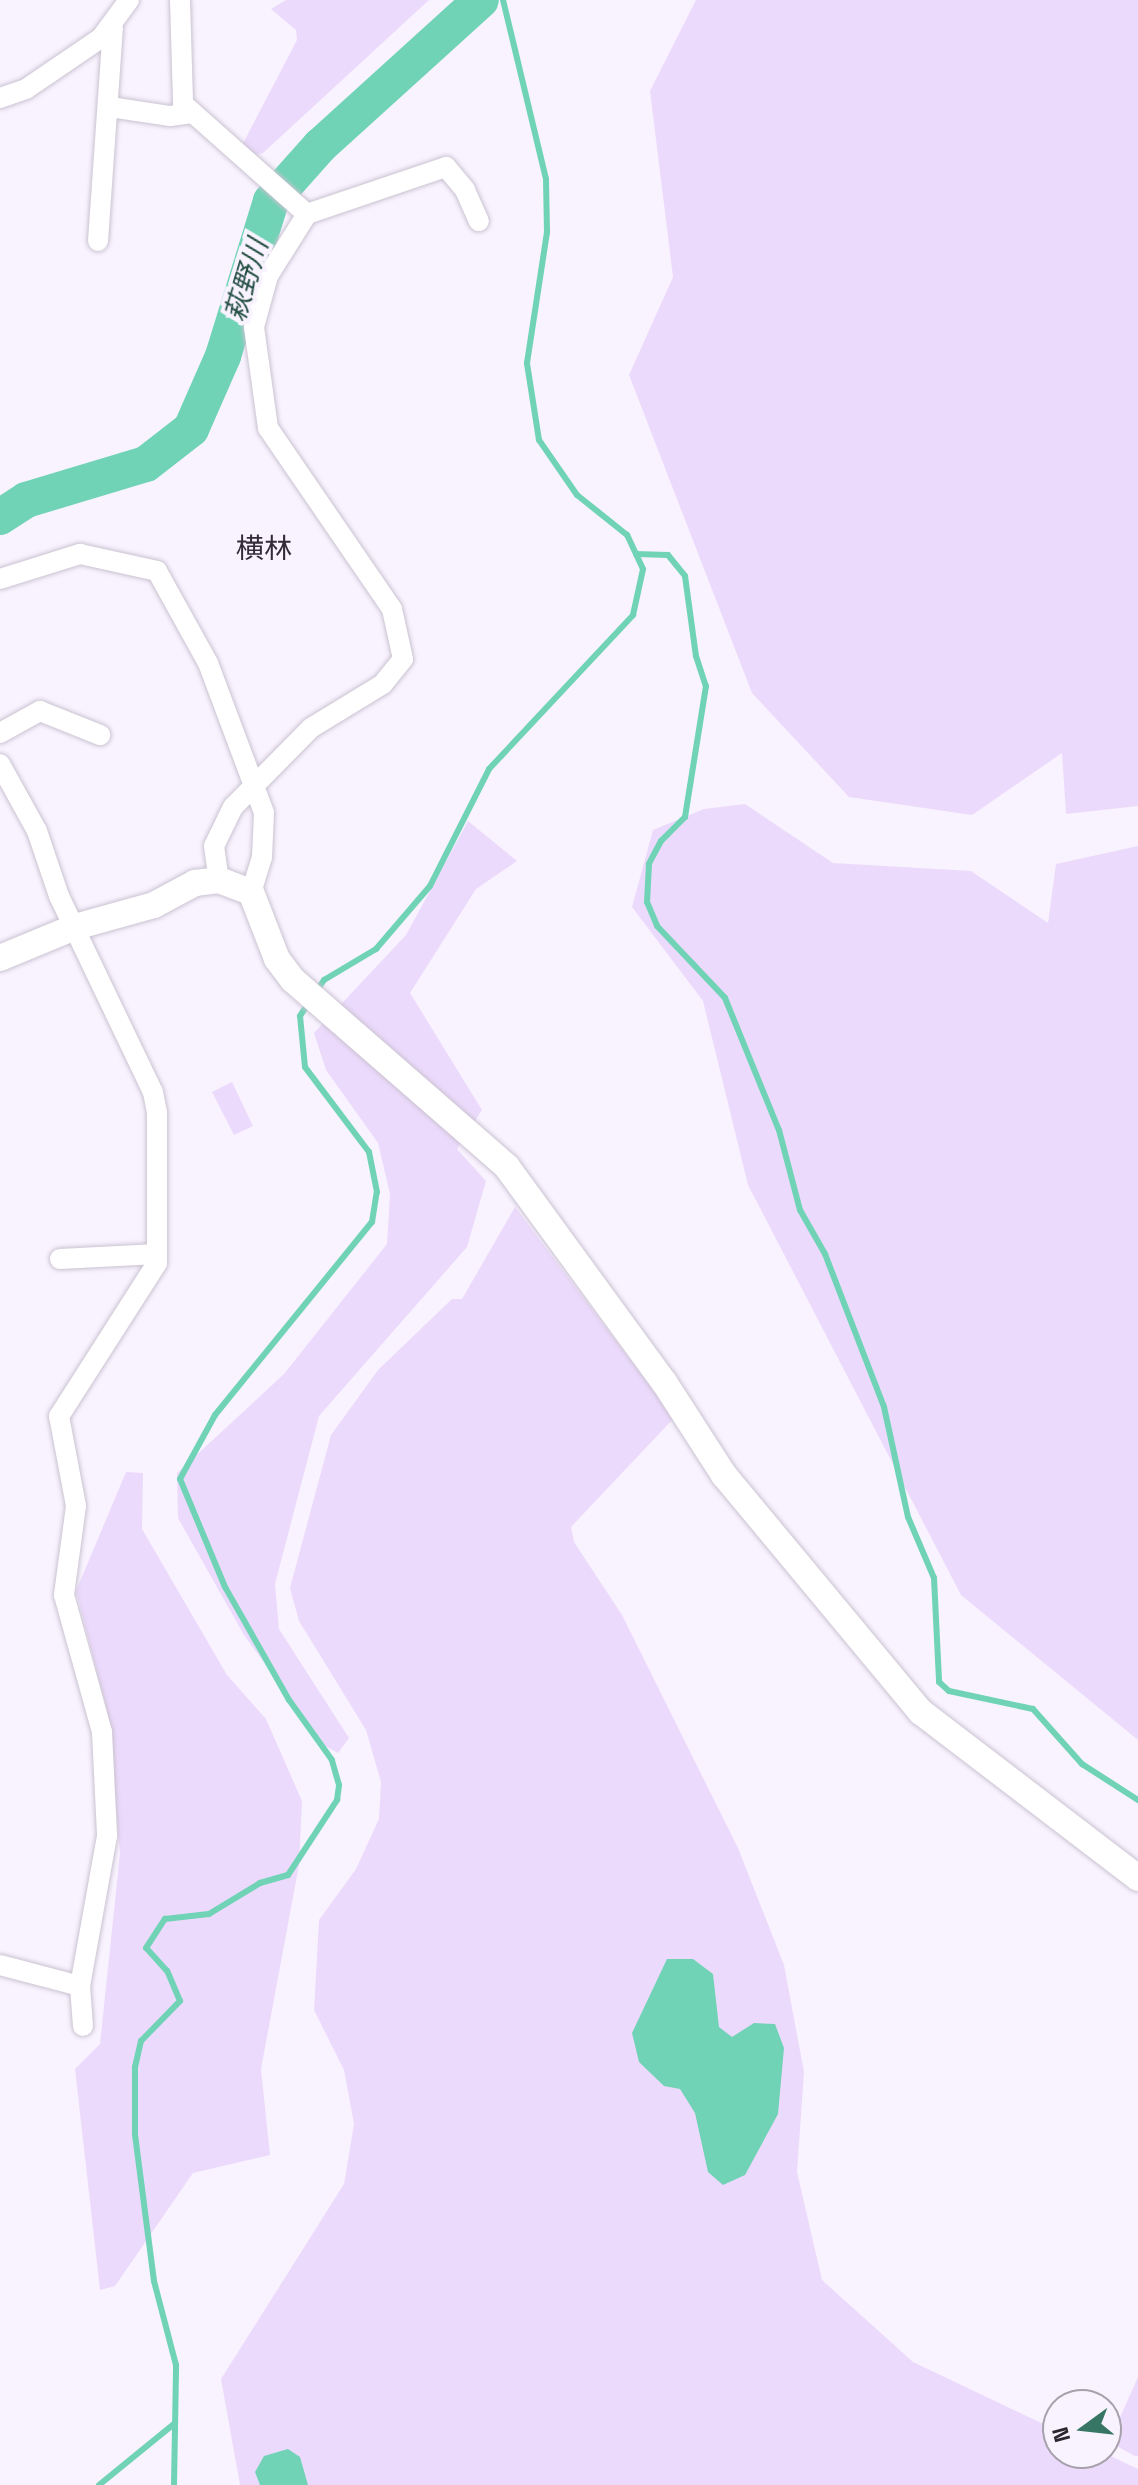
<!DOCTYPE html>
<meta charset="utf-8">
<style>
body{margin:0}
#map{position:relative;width:1138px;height:2485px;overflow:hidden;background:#f9f3ff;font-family:"Space Grotesk","Noto Sans JP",sans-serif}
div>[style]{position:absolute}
.green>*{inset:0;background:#ecdafc}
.water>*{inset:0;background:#70d3b6}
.stream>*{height:6px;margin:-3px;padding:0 3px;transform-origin:3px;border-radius:3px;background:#70d3b6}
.river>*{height:36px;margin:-18px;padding:0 18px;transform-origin:18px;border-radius:18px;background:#70d3b6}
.roads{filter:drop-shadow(0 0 2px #cac2d1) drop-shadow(0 0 2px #cac2d1)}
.minor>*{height:20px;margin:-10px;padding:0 10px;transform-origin:10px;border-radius:10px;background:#fff}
.tertiary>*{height:26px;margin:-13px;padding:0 13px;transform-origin:13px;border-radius:13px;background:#fff}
span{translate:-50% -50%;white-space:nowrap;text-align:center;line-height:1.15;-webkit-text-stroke:8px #f9f3ff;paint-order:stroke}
.water-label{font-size:28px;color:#244f43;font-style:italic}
.neighbourhood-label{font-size:28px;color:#332c38}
.north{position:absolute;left:1042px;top:2389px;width:80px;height:80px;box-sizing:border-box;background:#f9f3ff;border:2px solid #a6a1ab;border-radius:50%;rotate:255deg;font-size:22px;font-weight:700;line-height:32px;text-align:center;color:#2a272d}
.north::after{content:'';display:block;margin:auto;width:28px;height:36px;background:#377664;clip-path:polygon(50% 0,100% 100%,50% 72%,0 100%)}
</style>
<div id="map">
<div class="green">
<div style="clip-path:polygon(286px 0,429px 0,263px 153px,249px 156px,240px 149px,297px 40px,296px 30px,271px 9px)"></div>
<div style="clip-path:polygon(696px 0,1138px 0,1138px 806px,1066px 814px,1062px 753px,972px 815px,849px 797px,752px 693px,629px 375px,673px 277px,650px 91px)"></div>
<div style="clip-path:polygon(745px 804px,833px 863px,971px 871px,1048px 923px,1056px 864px,1138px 846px,1138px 1740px,961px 1595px,748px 1185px,703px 1001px,632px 907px,653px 830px,704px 809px)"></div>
<div style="clip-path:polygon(468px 821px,517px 861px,476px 889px,410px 993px,482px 1110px,457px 1149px,486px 1181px,467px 1247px,319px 1416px,275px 1584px,279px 1629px,349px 1738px,338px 1753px,325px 1746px,244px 1635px,178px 1518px,177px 1473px,284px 1374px,387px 1244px,390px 1194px,378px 1143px,326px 1070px,314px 1033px,406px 935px)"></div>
<div style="clip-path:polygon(232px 1082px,253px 1126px,234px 1135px,212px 1092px)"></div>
<div style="clip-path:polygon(515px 1207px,674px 1418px,571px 1527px,574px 1542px,622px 1615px,738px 1848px,784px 1965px,804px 2072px,797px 2172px,822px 2280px,913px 2362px,1058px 2431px,1058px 2453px,1104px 2453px,1138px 2469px,1138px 2485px,240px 2485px,221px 2379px,344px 2184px,354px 2124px,344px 2070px,314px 2010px,319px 1920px,356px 1869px,379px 1819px,381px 1782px,366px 1730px,299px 1621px,290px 1588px,331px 1435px,378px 1370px,452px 1299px,462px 1299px)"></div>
<div style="clip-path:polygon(126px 1472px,143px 1473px,142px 1529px,227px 1675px,266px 1719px,302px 1801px,299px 1865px,261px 2069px,270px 2155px,193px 2173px,115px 2286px,100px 2290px,75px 2069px,100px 2044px,120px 1853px,107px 1710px,76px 1591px)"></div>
<div style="clip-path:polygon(1138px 2377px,1138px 2456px,1135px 2456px,1109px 2442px)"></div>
</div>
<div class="water">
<div style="clip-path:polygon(667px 1959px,693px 1959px,713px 1974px,719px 2027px,732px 2037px,754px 2023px,775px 2024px,784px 2048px,778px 2114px,745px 2175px,723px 2185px,708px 2172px,695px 2113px,680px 2089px,664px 2086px,639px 2062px,632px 2033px)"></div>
<div style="clip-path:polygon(288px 2449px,300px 2457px,308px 2485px,260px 2485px,255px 2472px,264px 2456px)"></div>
</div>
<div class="stream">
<div style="left:636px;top:554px;width:32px;rotate:2deg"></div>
<div style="left:668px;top:555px;width:27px;rotate:51deg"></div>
<div style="left:685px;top:576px;width:81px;rotate:82.2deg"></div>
<div style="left:696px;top:656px;width:32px;rotate:72deg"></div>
<div style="left:706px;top:686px;width:133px;rotate:99.1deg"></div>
<div style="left:685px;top:817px;width:34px;rotate:135deg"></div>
<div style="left:661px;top:841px;width:26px;rotate:118deg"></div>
<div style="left:649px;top:864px;width:38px;rotate:93deg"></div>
<div style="left:647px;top:902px;width:26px;rotate:67deg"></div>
<div style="left:657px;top:926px;width:99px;rotate:46.6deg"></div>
<div style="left:725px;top:998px;width:143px;rotate:67.8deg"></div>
<div style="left:779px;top:1130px;width:83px;rotate:75.3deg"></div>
<div style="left:800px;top:1210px;width:51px;rotate:60.4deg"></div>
<div style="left:825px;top:1254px;width:164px;rotate:68.9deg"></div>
<div style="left:884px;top:1407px;width:113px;rotate:77.7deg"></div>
<div style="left:908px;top:1517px;width:66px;rotate:66.9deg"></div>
<div style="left:934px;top:1578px;width:104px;rotate:87.2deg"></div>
<div style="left:939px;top:1682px;width:13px;rotate:42deg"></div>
<div style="left:949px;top:1691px;width:86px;rotate:12.1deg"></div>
<div style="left:1033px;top:1709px;width:74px;rotate:48.3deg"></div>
<div style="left:1082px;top:1764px;width:67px;rotate:32.7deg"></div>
<div style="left:315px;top:993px;width:16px;rotate:-55deg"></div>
<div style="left:324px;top:980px;width:61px;rotate:-30.8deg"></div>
<div style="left:376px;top:949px;width:83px;rotate:-49.4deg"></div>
<div style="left:430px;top:886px;width:131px;rotate:-63.2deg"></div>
<div style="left:489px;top:769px;width:211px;rotate:-46.9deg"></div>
<div style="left:633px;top:615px;width:47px;rotate:-77.7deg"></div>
<div style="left:643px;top:569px;width:38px;rotate:-115deg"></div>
<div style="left:627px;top:535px;width:64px;rotate:-141.3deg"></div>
<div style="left:577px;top:495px;width:67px;rotate:-124.6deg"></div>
<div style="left:539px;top:440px;width:78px;rotate:-98.9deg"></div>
<div style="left:527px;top:363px;width:133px;rotate:-81.3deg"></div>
<div style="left:547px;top:232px;width:53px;rotate:-91.1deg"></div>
<div style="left:546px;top:179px;width:184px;rotate:-103.5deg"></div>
<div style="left:99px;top:2485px;width:98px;rotate:-39.2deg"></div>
<div style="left:174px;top:2485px;width:120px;rotate:-89deg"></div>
<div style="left:176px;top:2365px;width:87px;rotate:-104.7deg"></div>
<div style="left:154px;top:2281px;width:147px;rotate:-97.4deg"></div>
<div style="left:135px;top:2135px;width:68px;rotate:-90deg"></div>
<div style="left:135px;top:2067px;width:27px;rotate:-77deg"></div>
<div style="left:141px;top:2041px;width:56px;rotate:-45.7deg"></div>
<div style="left:180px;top:2001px;width:33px;rotate:-113deg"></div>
<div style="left:167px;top:1971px;width:31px;rotate:-132deg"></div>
<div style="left:146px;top:1948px;width:35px;rotate:-57deg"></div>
<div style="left:165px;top:1919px;width:44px;rotate:-6.5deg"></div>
<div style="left:209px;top:1914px;width:60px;rotate:-31.3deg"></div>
<div style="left:260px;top:1883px;width:29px;rotate:-16deg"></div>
<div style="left:288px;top:1875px;width:90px;rotate:-56.8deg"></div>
<div style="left:337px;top:1800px;width:15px;rotate:-82deg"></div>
<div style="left:339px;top:1785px;width:26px;rotate:-106deg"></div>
<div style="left:332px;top:1760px;width:74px;rotate:-125.6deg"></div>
<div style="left:289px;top:1700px;width:130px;rotate:-119.5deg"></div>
<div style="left:225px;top:1587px;width:117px;rotate:-112.6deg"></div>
<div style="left:180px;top:1479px;width:73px;rotate:-61.3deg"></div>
<div style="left:215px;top:1415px;width:249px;rotate:-50.9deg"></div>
<div style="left:372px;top:1222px;width:30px;rotate:-81deg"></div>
<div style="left:377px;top:1192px;width:41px;rotate:-101.3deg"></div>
<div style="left:369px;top:1152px;width:106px;rotate:-127deg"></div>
<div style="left:305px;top:1067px;width:51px;rotate:-95.6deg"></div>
<div style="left:300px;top:1016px;width:17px;rotate:-57deg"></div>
</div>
<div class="river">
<div style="left:0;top:517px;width:31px;rotate:-33deg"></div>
<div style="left:26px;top:500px;width:125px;rotate:-16.7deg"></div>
<div style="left:146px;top:464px;width:57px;rotate:-37.9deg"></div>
<div style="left:191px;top:429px;width:80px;rotate:-66.3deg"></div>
<div style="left:223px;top:356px;width:162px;rotate:-72.8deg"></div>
<div style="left:271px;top:201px;width:74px;rotate:-48.3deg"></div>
<div style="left:320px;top:146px;width:217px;rotate:-42.2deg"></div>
</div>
<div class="roads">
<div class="minor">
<div style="left:180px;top:0;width:104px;rotate:88.3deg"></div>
<div style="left:183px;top:104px;width:166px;rotate:41.6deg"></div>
<div style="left:307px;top:214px;width:73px;rotate:122.2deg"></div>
<div style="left:268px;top:276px;width:53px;rotate:105.4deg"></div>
<div style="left:254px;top:327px;width:102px;rotate:82.1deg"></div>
<div style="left:268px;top:428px;width:219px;rotate:55.6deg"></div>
<div style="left:392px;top:609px;width:51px;rotate:77.6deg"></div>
<div style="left:403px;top:659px;width:32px;rotate:129deg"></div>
<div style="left:383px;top:684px;width:84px;rotate:148.6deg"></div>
<div style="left:311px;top:728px;width:111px;rotate:134.6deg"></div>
<div style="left:233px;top:807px;width:43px;rotate:116deg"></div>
<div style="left:214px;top:846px;width:34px;rotate:82deg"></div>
<div style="left:0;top:98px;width:28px;rotate:-19deg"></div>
<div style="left:26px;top:89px;width:91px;rotate:-34.2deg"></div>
<div style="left:101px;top:38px;width:47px;rotate:-53.6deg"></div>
<div style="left:110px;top:107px;width:61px;rotate:8.5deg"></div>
<div style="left:170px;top:116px;width:23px;rotate:-7deg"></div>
<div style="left:307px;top:214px;width:147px;rotate:-18.7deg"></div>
<div style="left:446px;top:167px;width:30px;rotate:50deg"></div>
<div style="left:465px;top:190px;width:34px;rotate:66deg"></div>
<div style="left:98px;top:241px;width:214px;rotate:-86deg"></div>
<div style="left:0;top:579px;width:84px;rotate:-17.4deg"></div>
<div style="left:80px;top:554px;width:79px;rotate:12.4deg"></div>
<div style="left:157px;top:571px;width:105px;rotate:61deg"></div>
<div style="left:208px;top:663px;width:160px;rotate:69.5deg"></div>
<div style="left:264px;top:813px;width:44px;rotate:92.6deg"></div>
<div style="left:262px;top:857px;width:37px;rotate:107deg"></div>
<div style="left:0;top:733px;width:46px;rotate:-28.8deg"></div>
<div style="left:40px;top:711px;width:65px;rotate:21.8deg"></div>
<div style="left:0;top:764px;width:77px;rotate:61.1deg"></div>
<div style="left:37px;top:831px;width:69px;rotate:71.3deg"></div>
<div style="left:59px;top:896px;width:217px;rotate:64.4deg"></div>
<div style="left:153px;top:1092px;width:21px;rotate:79deg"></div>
<div style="left:157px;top:1113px;width:150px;rotate:90deg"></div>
<div style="left:157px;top:1263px;width:182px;rotate:122.6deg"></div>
<div style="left:59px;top:1416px;width:92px;rotate:79.3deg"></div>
<div style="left:76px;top:1506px;width:90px;rotate:97.7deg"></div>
<div style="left:64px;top:1595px;width:142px;rotate:74.5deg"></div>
<div style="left:102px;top:1732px;width:104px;rotate:87.2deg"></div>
<div style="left:107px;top:1836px;width:152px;rotate:100.2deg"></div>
<div style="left:80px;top:1986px;width:40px;rotate:85.7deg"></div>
<div style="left:60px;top:1259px;width:97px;rotate:-3deg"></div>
<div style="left:0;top:1965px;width:83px;rotate:14.7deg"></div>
</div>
<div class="tertiary">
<div style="left:0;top:958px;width:81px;rotate:-22.5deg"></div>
<div style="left:75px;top:927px;width:82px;rotate:-15.6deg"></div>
<div style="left:154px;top:905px;width:47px;rotate:-28.2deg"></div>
<div style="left:195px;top:883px;width:24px;rotate:-7deg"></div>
<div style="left:219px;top:880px;width:34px;rotate:21deg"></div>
<div style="left:251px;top:892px;width:72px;rotate:68.8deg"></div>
<div style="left:277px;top:959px;width:26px;rotate:53deg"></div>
<div style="left:293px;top:980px;width:284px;rotate:41.1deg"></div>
<div style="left:507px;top:1167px;width:266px;rotate:53.9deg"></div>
<div style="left:664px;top:1382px;width:111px;rotate:57.2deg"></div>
<div style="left:724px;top:1475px;width:308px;rotate:50.3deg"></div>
<div style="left:921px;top:1712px;width:273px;rotate:37.4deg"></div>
</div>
</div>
<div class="water-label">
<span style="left:246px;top:280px;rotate:-73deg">萩野川</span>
</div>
<div class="neighbourhood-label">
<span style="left:264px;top:548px">横林</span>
</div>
<div class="north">N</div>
</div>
